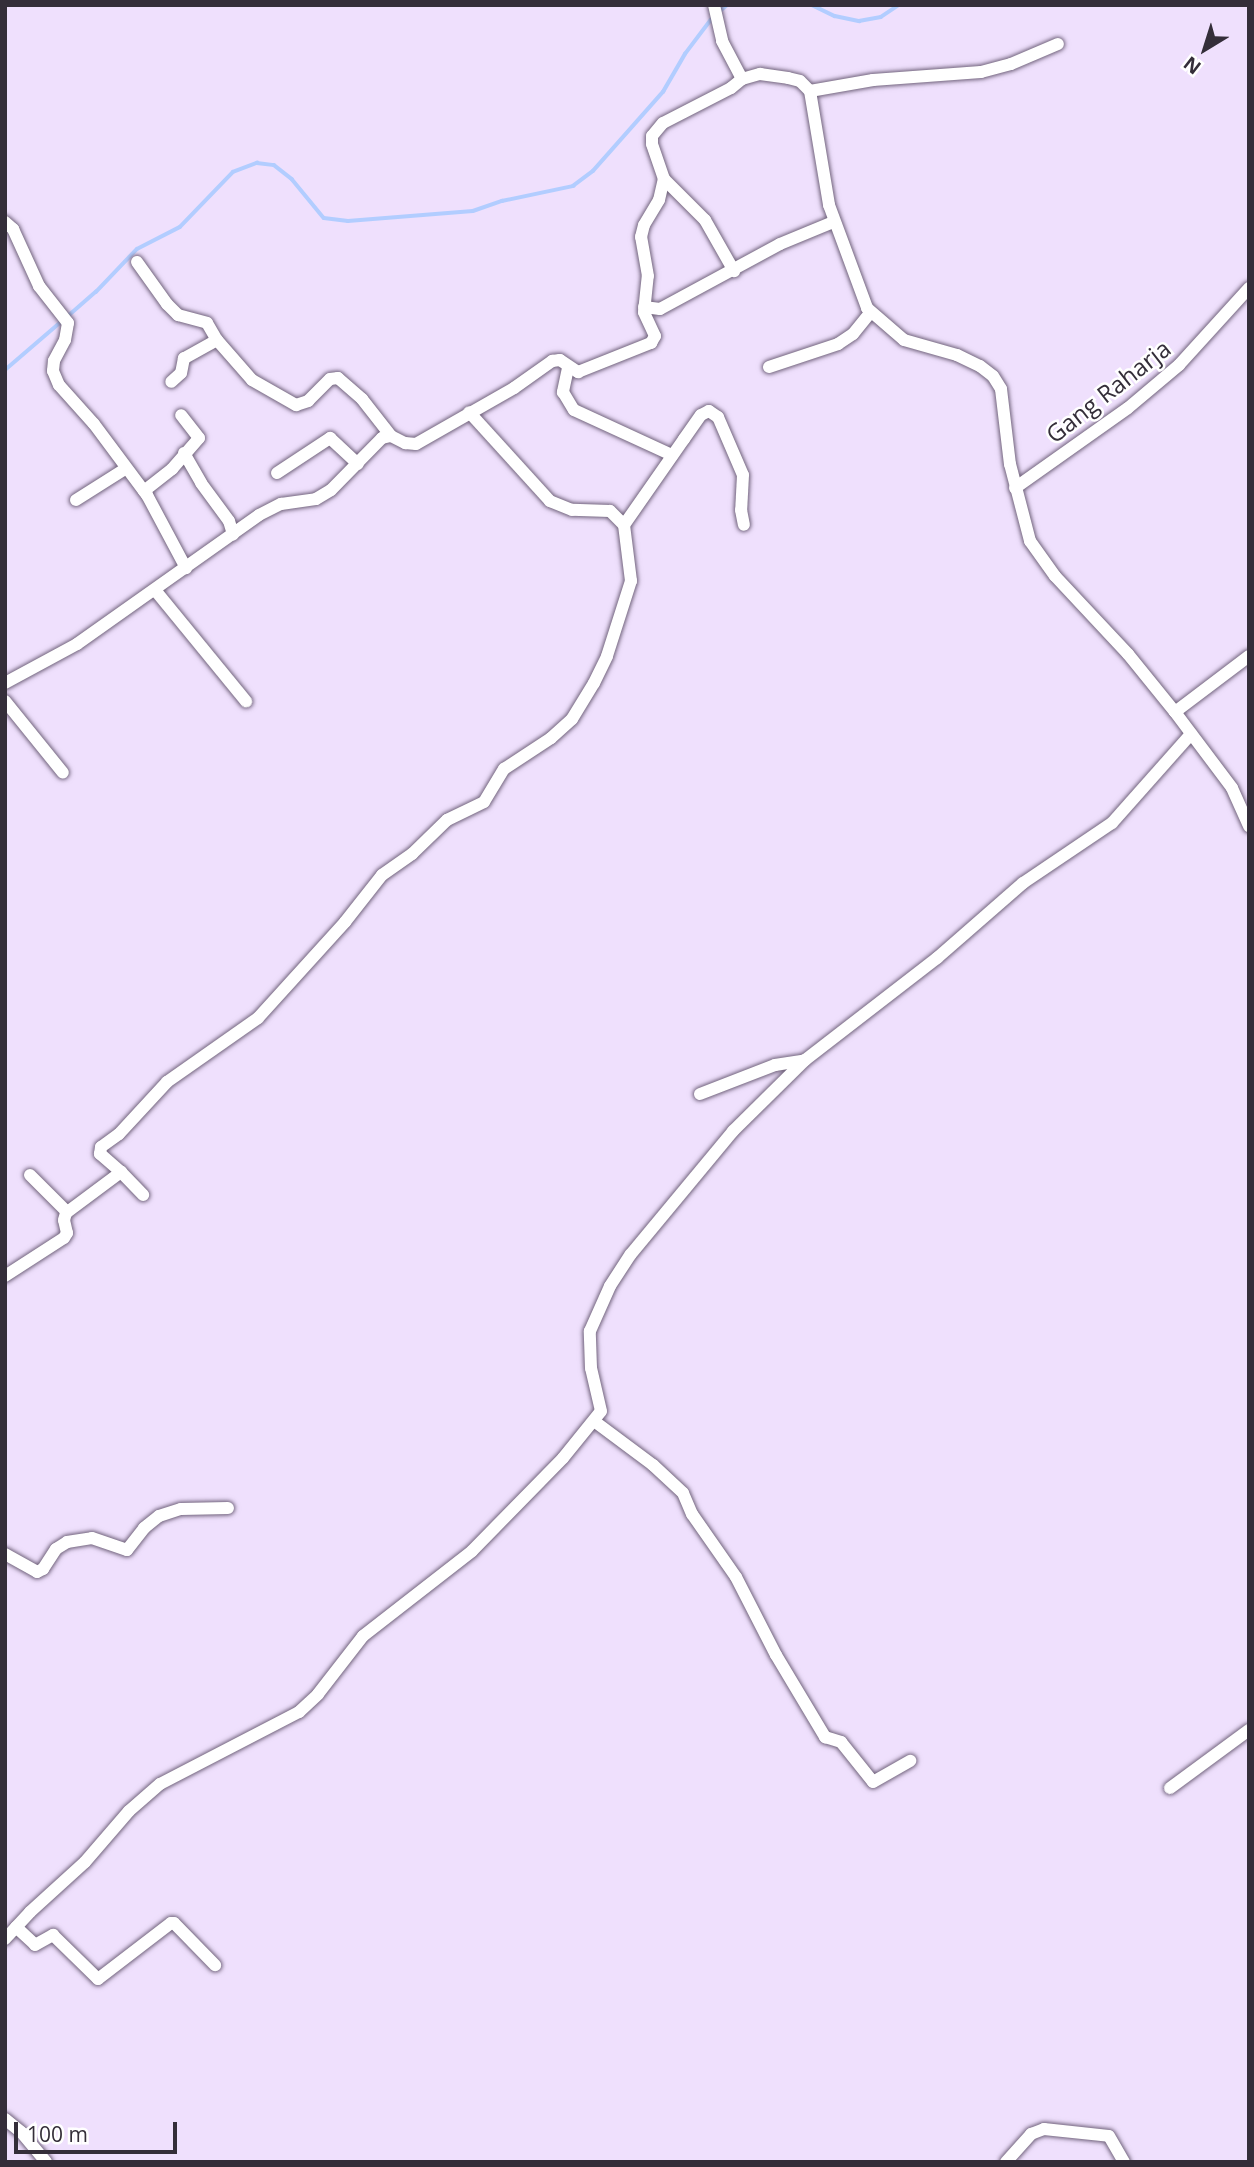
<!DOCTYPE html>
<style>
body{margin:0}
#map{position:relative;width:1254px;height:2167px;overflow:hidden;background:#efe0fd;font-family:"Open Sans",sans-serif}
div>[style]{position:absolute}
.stream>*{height:3.5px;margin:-1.75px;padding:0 1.75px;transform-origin:1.75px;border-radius:1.75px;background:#b2cdff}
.roads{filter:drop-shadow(0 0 2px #72647d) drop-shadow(0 0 2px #72647d)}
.minor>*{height:12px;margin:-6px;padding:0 6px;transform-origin:6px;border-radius:6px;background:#fff}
span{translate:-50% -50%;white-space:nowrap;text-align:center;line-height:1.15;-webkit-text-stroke:5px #fff;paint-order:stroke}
.street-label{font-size:24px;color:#342e39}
.frame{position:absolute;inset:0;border:7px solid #342e39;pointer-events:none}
.north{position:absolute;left:1170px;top:14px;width:70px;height:70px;-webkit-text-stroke:5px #fff;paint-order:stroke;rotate:218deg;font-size:19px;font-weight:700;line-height:28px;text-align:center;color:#342e39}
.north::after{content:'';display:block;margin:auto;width:24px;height:32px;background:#342e39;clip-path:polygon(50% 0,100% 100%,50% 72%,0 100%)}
.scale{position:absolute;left:14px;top:2122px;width:163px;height:32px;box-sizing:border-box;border:4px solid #342e39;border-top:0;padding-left:9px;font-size:21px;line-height:24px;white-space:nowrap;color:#342e39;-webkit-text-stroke:5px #fff;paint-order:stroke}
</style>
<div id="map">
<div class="stream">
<div style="left:812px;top:5px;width:25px;rotate:26deg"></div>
<div style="left:835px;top:16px;width:25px;rotate:12deg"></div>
<div style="left:859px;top:21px;width:22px;rotate:-10deg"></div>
<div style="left:881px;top:17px;width:22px;rotate:-34deg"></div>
<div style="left:719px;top:12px;width:11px;rotate:-41deg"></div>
<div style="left:68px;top:316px;width:37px;rotate:-41deg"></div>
<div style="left:96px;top:292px;width:59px;rotate:-46.4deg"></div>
<div style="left:137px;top:249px;width:48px;rotate:-27.1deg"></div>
<div style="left:180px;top:227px;width:76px;rotate:-46.1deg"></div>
<div style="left:233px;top:172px;width:26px;rotate:-21deg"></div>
<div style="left:257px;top:163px;width:17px;rotate:7deg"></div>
<div style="left:274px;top:165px;width:23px;rotate:38deg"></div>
<div style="left:292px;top:179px;width:50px;rotate:50.6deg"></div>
<div style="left:324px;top:218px;width:24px;rotate:7deg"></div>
<div style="left:348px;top:221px;width:125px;rotate:-4.6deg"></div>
<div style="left:473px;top:211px;width:31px;rotate:-19deg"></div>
<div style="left:502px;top:201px;width:73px;rotate:-11.9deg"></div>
<div style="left:573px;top:186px;width:25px;rotate:-37deg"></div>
<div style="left:593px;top:171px;width:106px;rotate:-48.5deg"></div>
<div style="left:663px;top:92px;width:44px;rotate:-59.9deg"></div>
<div style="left:685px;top:54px;width:46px;rotate:-52.9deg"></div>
<div style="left:5px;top:370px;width:75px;rotate:-40.7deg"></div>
</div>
<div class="roads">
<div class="minor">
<div style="left:714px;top:5px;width:37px;rotate:77deg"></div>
<div style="left:722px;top:41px;width:43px;rotate:62.2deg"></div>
<div style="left:742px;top:79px;width:19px;rotate:-16deg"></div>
<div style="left:760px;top:74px;width:28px;rotate:8deg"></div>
<div style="left:788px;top:78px;width:12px;rotate:14deg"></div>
<div style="left:800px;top:81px;width:14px;rotate:45deg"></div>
<div style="left:810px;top:91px;width:116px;rotate:80.5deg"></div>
<div style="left:829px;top:205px;width:110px;rotate:69.7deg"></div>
<div style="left:867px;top:308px;width:49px;rotate:40.9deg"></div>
<div style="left:904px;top:340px;width:55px;rotate:15.8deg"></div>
<div style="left:957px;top:355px;width:25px;rotate:26deg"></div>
<div style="left:980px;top:366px;width:16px;rotate:38deg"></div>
<div style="left:993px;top:376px;width:15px;rotate:58deg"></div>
<div style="left:1001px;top:389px;width:76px;rotate:83.2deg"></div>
<div style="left:1010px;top:464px;width:80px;rotate:75.4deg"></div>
<div style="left:1030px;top:541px;width:43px;rotate:54.5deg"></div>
<div style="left:1055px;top:576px;width:107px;rotate:46.9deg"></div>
<div style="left:1128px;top:654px;width:75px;rotate:51deg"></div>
<div style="left:1175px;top:712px;width:95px;rotate:53.1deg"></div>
<div style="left:1232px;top:788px;width:42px;rotate:65.9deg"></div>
<div style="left:810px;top:91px;width:64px;rotate:-9.9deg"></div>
<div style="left:873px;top:80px;width:108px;rotate:-4.2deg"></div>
<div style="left:981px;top:72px;width:31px;rotate:-15deg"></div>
<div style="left:1011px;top:64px;width:51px;rotate:-23.1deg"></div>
<div style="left:664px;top:179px;width:58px;rotate:45deg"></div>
<div style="left:705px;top:220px;width:59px;rotate:60.4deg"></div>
<div style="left:5px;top:222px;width:11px;rotate:41deg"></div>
<div style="left:13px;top:229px;width:63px;rotate:65.5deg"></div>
<div style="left:39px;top:286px;width:47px;rotate:51.9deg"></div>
<div style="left:68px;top:323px;width:17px;rotate:100deg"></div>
<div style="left:65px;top:340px;width:24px;rotate:118deg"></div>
<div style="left:54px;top:361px;width:10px;rotate:96deg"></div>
<div style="left:53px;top:371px;width:15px;rotate:67deg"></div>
<div style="left:59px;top:385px;width:52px;rotate:48.1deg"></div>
<div style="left:94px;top:424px;width:89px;rotate:53.3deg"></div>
<div style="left:147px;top:495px;width:83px;rotate:61.9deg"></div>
<div style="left:137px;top:262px;width:52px;rotate:54.5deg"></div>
<div style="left:167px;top:304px;width:16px;rotate:45deg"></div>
<div style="left:178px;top:315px;width:30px;rotate:15deg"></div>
<div style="left:207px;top:323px;width:20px;rotate:60deg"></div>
<div style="left:217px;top:340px;width:38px;rotate:151deg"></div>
<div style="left:184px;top:358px;width:15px;rotate:101deg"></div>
<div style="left:181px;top:373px;width:13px;rotate:138deg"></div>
<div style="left:644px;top:307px;width:16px;rotate:7deg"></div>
<div style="left:660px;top:309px;width:136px;rotate:-28.4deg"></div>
<div style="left:780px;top:244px;width:57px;rotate:-22.5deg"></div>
<div style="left:217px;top:340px;width:53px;rotate:48.8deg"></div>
<div style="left:252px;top:380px;width:51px;rotate:29.6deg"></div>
<div style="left:296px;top:405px;width:13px;rotate:-18deg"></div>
<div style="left:308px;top:401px;width:31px;rotate:-45deg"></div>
<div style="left:330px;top:379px;width:8px;rotate:-7deg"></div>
<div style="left:338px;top:378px;width:32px;rotate:41deg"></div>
<div style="left:362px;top:399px;width:47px;rotate:51.9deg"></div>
<div style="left:769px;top:367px;width:73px;rotate:-18.4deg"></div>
<div style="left:838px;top:344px;width:18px;rotate:-34deg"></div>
<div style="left:853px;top:334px;width:27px;rotate:-51deg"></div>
<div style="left:568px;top:368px;width:25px;rotate:102deg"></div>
<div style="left:563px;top:392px;width:21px;rotate:59deg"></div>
<div style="left:574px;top:410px;width:108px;rotate:24.7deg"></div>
<div style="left:184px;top:453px;width:34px;rotate:60deg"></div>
<div style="left:201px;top:483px;width:47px;rotate:53.6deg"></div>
<div style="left:229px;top:521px;width:14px;rotate:73deg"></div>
<div style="left:277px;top:473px;width:64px;rotate:-33.4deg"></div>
<div style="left:330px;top:438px;width:38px;rotate:43deg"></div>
<div style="left:1015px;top:488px;width:138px;rotate:-35.3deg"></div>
<div style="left:1128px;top:408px;width:67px;rotate:-40.1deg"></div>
<div style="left:1179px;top:365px;width:104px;rotate:-47.7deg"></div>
<div style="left:144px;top:491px;width:36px;rotate:-38deg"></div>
<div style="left:172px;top:469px;width:41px;rotate:-48.9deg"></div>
<div style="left:199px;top:438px;width:29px;rotate:-128deg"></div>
<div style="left:76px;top:500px;width:58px;rotate:-32.3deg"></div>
<div style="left:624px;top:525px;width:105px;rotate:-55.1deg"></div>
<div style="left:684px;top:439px;width:29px;rotate:-55deg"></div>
<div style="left:701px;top:415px;width:9px;rotate:-27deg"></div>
<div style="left:709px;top:411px;width:11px;rotate:34deg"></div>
<div style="left:718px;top:417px;width:63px;rotate:66.7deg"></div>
<div style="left:743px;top:475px;width:35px;rotate:93deg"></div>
<div style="left:741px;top:510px;width:15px;rotate:79deg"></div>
<div style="left:155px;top:590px;width:144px;rotate:50.7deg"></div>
<div style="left:5px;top:683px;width:82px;rotate:-28.4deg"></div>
<div style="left:77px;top:644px;width:223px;rotate:-35.3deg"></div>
<div style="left:259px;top:515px;width:25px;rotate:-27deg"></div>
<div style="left:281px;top:504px;width:35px;rotate:-8deg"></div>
<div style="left:316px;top:499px;width:17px;rotate:-31deg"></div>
<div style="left:331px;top:490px;width:73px;rotate:-45.6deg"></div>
<div style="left:382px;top:438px;width:9px;rotate:-13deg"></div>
<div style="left:391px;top:436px;width:16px;rotate:27deg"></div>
<div style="left:405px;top:443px;width:11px;rotate:5deg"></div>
<div style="left:416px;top:444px;width:113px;rotate:-29.7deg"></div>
<div style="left:514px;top:388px;width:47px;rotate:-35.4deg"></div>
<div style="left:552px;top:361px;width:8px;rotate:-7deg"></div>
<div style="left:560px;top:360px;width:22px;rotate:34deg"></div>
<div style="left:578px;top:372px;width:79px;rotate:-21.7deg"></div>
<div style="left:651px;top:343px;width:8px;rotate:-60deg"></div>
<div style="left:655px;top:336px;width:26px;rotate:-115deg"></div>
<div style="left:644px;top:312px;width:36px;rotate:-84deg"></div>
<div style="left:648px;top:276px;width:40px;rotate:-100deg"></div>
<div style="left:641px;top:237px;width:12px;rotate:-76deg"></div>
<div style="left:644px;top:225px;width:29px;rotate:-59deg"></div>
<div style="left:659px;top:200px;width:22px;rotate:-77deg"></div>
<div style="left:664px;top:179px;width:37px;rotate:-109deg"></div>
<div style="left:652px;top:144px;width:8px;rotate:-90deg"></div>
<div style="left:652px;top:136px;width:17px;rotate:-50deg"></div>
<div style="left:663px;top:123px;width:76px;rotate:-27.2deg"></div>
<div style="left:731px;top:88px;width:14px;rotate:-39deg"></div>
<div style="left:5px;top:701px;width:92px;rotate:51.1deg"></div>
<div style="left:1175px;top:712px;width:93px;rotate:-37.1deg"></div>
<div style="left:700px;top:1094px;width:80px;rotate:-21.1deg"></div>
<div style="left:775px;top:1065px;width:30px;rotate:-9deg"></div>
<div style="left:121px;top:1172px;width:32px;rotate:46deg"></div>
<div style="left:30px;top:1175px;width:52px;rotate:45deg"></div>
<div style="left:5px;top:1276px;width:70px;rotate:-32.8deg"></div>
<div style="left:64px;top:1238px;width:6px;rotate:-59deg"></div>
<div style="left:67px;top:1233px;width:13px;rotate:-103deg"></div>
<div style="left:64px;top:1220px;width:7px;rotate:-74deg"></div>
<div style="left:66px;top:1213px;width:69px;rotate:-36.7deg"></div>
<div style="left:121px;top:1172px;width:28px;rotate:-139deg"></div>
<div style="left:100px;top:1154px;width:7px;rotate:-82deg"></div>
<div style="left:101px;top:1147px;width:22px;rotate:-36deg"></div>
<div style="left:119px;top:1134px;width:71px;rotate:-47.3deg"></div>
<div style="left:167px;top:1082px;width:111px;rotate:-35.1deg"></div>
<div style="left:258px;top:1018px;width:130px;rotate:-47.8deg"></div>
<div style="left:345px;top:922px;width:60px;rotate:-51.8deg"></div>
<div style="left:382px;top:875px;width:37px;rotate:-35deg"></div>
<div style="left:412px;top:854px;width:49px;rotate:-44.2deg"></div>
<div style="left:447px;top:820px;width:41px;rotate:-25.9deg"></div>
<div style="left:484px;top:802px;width:39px;rotate:-59deg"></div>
<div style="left:504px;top:769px;width:56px;rotate:-33.4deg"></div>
<div style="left:551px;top:738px;width:28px;rotate:-42deg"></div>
<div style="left:572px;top:719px;width:42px;rotate:-58.6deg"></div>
<div style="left:594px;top:683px;width:30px;rotate:-64deg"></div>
<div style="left:607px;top:656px;width:79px;rotate:-72.3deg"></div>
<div style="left:631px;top:581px;width:56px;rotate:-97.1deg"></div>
<div style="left:624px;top:525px;width:20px;rotate:-135deg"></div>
<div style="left:610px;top:511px;width:38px;rotate:-178deg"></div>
<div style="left:572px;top:510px;width:24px;rotate:-158deg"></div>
<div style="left:550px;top:501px;width:120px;rotate:-132.3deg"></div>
<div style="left:594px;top:1421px;width:74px;rotate:36.7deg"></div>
<div style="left:653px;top:1465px;width:41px;rotate:43deg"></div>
<div style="left:683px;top:1493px;width:23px;rotate:67deg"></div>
<div style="left:692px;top:1514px;width:77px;rotate:55.1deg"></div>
<div style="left:736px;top:1577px;width:88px;rotate:62.9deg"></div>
<div style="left:776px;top:1655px;width:96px;rotate:59.1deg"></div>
<div style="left:825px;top:1737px;width:17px;rotate:17deg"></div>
<div style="left:841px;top:1742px;width:51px;rotate:51.3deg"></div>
<div style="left:873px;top:1782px;width:43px;rotate:-29.6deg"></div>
<div style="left:5px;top:1554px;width:37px;rotate:29deg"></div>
<div style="left:37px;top:1572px;width:7px;rotate:-27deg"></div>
<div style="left:43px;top:1569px;width:24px;rotate:-57deg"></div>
<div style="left:56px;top:1549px;width:13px;rotate:-32deg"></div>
<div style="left:67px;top:1542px;width:25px;rotate:-9deg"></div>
<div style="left:92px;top:1538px;width:37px;rotate:19deg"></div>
<div style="left:127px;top:1550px;width:28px;rotate:-52deg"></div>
<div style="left:144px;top:1528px;width:19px;rotate:-39deg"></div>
<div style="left:159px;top:1516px;width:23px;rotate:-18deg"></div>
<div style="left:181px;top:1509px;width:47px;rotate:-1.2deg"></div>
<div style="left:1170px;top:1788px;width:98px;rotate:-36.3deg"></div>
<div style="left:16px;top:1927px;width:26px;rotate:43deg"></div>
<div style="left:35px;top:1945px;width:21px;rotate:-29deg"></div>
<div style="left:53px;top:1935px;width:63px;rotate:44.4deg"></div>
<div style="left:98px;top:1979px;width:92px;rotate:-37.5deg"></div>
<div style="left:171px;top:1923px;width:3px"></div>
<div style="left:174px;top:1923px;width:59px;rotate:45.7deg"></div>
<div style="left:5px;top:1939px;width:37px;rotate:-47deg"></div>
<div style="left:30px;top:1912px;width:74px;rotate:-42.3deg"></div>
<div style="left:85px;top:1862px;width:67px;rotate:-49.2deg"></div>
<div style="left:129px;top:1811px;width:41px;rotate:-41.1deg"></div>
<div style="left:160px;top:1784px;width:157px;rotate:-27.4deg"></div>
<div style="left:299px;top:1712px;width:26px;rotate:-43deg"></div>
<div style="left:318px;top:1694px;width:73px;rotate:-52.2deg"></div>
<div style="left:363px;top:1636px;width:138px;rotate:-37.9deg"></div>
<div style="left:472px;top:1551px;width:130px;rotate:-45.6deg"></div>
<div style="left:563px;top:1458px;width:60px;rotate:-51deg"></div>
<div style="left:601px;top:1411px;width:44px;rotate:-103.1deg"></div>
<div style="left:591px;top:1368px;width:37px;rotate:-92deg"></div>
<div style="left:590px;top:1331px;width:49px;rotate:-66deg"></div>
<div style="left:610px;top:1286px;width:38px;rotate:-57deg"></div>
<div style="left:631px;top:1254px;width:160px;rotate:-50.3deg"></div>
<div style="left:733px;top:1131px;width:101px;rotate:-44.6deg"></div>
<div style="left:805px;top:1060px;width:167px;rotate:-37.7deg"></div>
<div style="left:937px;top:958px;width:114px;rotate:-41.1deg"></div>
<div style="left:1023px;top:883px;width:107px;rotate:-34deg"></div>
<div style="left:1112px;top:823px;width:119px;rotate:-48.4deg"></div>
<div style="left:5px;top:2119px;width:21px;rotate:39deg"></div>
<div style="left:21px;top:2132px;width:39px;rotate:50deg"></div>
<div style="left:1006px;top:2162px;width:38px;rotate:-48deg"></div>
<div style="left:1031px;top:2134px;width:14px;rotate:-21deg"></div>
<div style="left:1044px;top:2129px;width:65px;rotate:6.1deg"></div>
<div style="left:1109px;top:2136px;width:30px;rotate:60deg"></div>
</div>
</div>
<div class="street-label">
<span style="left:1108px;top:391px;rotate:-38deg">Gang Raharja</span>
</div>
<div class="frame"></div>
<div class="north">N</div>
<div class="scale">100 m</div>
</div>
